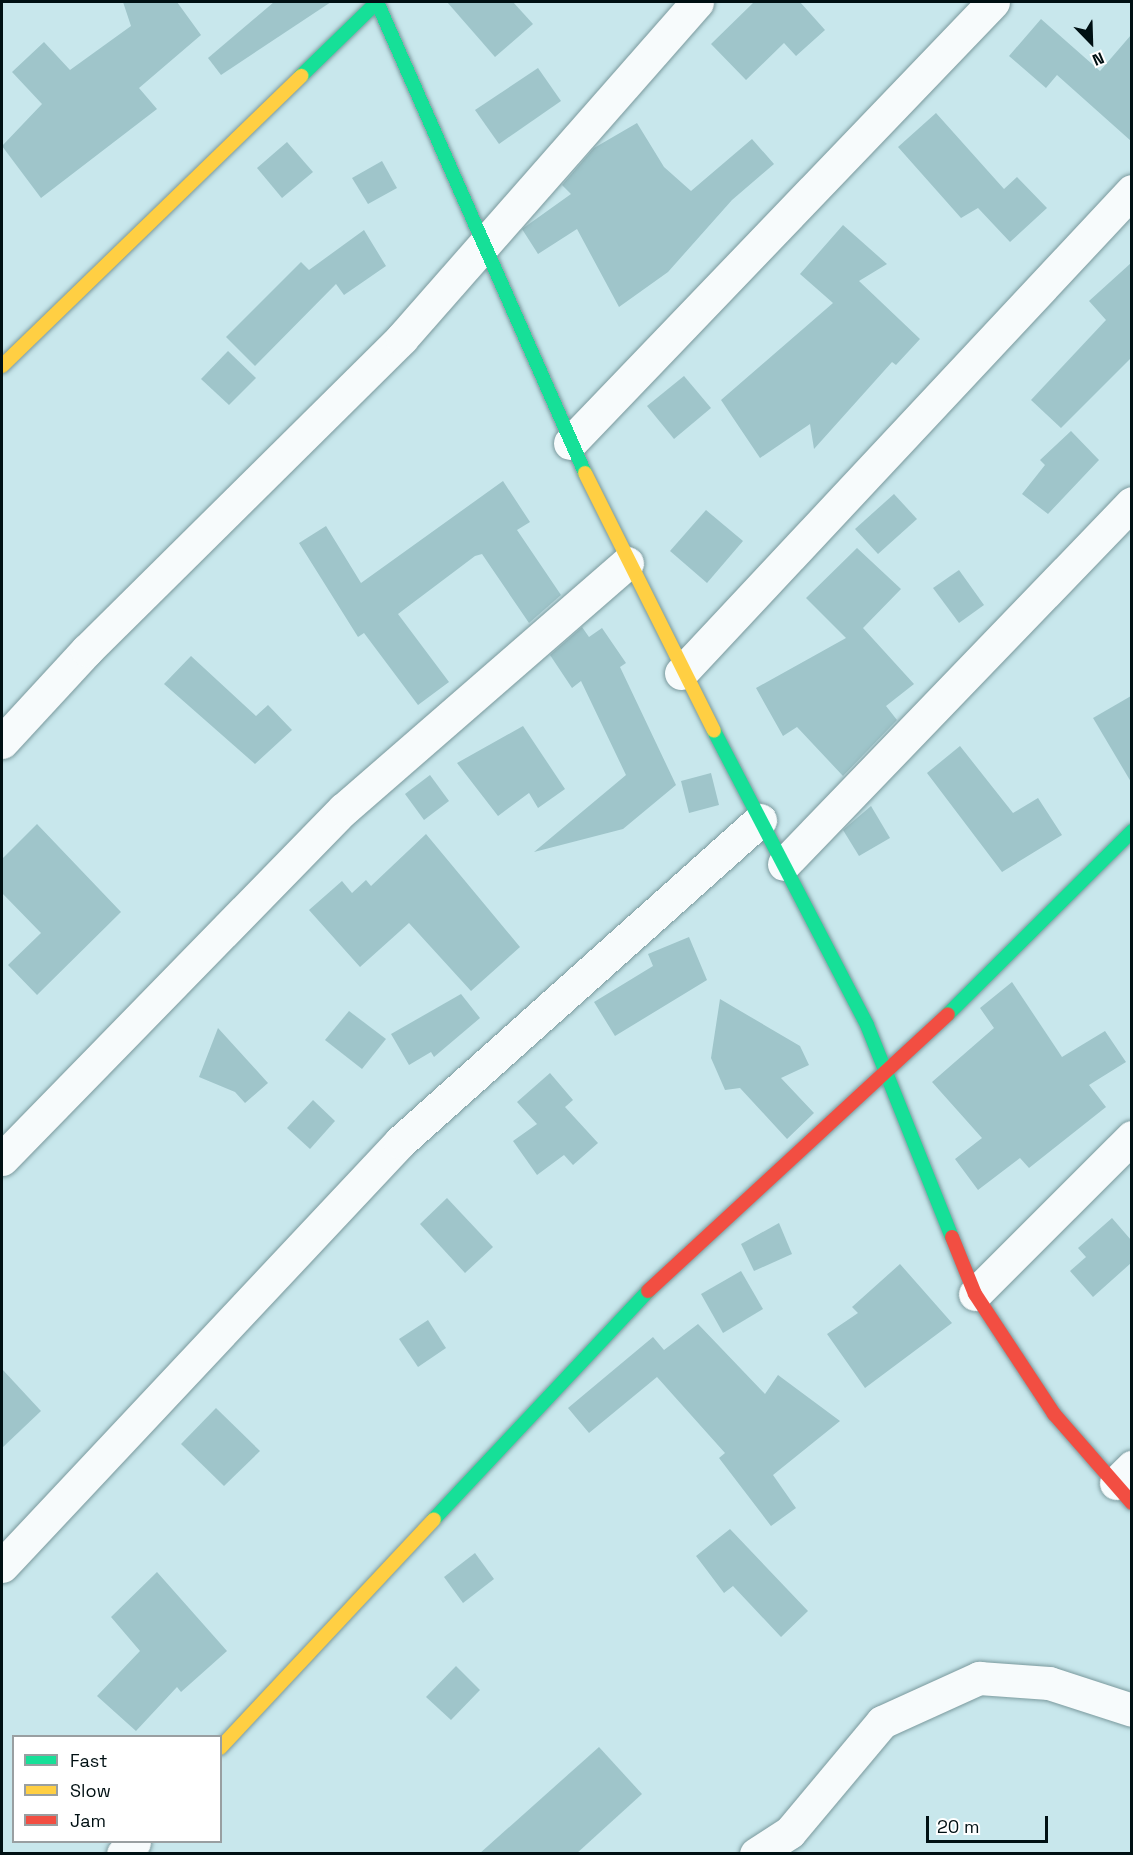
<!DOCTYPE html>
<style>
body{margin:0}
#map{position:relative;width:1133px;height:1855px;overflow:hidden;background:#c8e7ec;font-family:"Space Grotesk",sans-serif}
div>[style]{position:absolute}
.building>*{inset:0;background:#9fc5ca}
.roads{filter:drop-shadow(0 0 2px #7a999d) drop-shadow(0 0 2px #7a999d)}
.street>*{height:33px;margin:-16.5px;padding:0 16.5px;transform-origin:16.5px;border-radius:16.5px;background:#f7fbfc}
.fast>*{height:14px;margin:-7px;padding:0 7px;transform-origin:7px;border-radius:7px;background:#16e098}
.slow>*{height:14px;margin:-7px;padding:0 7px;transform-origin:7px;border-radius:7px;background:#ffcf43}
.jam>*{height:14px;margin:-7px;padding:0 7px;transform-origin:7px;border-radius:7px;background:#f24e42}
span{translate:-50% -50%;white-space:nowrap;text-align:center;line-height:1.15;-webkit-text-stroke:6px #fff;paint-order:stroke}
.frame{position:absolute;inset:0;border:3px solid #001013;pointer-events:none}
.legend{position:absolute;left:12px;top:1735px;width:210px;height:108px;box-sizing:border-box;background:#fff;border:2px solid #999fa1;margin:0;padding:8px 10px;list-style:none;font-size:18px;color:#001013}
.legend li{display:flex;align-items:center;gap:12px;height:30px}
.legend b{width:30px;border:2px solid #999fa1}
.north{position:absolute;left:1061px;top:12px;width:60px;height:60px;-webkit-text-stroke:4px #fff;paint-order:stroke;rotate:157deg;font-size:16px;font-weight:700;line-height:24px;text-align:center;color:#001013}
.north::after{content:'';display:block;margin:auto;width:21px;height:27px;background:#001013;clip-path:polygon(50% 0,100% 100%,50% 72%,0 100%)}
.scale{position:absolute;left:926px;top:1816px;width:122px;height:27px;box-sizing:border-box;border:3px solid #001013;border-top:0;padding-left:8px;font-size:18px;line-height:21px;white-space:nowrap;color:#001013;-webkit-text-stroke:4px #fff;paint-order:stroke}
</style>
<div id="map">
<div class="building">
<div style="clip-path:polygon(123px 2px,177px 2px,201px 35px,139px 88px,157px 109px,41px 198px,2px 146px,42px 104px,12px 72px,44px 42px,70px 70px,131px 26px)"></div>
<div style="clip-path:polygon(274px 2px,331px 2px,221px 75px,208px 58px)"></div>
<div style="clip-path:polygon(447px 2px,513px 2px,533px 24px,495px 57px)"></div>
<div style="clip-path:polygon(754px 2px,800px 2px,825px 30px,796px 56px,784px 43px,746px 80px,711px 44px)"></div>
<div style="clip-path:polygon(1041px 19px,1100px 71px,1131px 35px,1131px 141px,1057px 75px,1046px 88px,1009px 56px)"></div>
<div style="clip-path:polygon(538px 68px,561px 101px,499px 144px,475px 110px)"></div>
<div style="clip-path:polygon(936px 113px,1004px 189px,1017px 177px,1047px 208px,1010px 242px,978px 208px,961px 218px,898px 147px)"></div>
<div style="clip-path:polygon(637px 123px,664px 167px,691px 191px,752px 139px,774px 164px,732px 200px,668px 272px,619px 307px,577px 229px,538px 254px,522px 229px,571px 194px,562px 185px,594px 148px)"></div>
<div style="clip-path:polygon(287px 142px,313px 172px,282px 198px,257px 168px)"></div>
<div style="clip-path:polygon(382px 161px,397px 188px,368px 204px,352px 178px)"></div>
<div style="clip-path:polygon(843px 225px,887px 264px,859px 281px,920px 339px,896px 365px,892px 362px,814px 449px,810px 424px,760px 458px,721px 400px,833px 303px,800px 274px)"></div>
<div style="clip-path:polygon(364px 230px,386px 266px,344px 295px,336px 284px,255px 366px,226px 337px,301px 262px,309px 270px)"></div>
<div style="clip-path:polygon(1131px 263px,1131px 358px,1061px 428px,1031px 400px,1106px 320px,1089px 301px)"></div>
<div style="clip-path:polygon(228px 351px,256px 378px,229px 405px,201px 379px)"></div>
<div style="clip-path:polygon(684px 376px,711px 408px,674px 439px,647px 406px)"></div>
<div style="clip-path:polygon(1071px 431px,1099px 460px,1048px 514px,1022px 494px,1045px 465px,1040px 460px)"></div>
<div style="clip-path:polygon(503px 481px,530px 522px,517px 530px,561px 595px,529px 623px,482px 554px,475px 556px,398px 614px,449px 682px,418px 705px,364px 633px,358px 637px,299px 543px,326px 526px,361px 583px)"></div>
<div style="clip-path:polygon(894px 494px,917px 519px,878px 554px,855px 529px)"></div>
<div style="clip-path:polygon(706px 510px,743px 541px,707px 583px,670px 551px)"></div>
<div style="clip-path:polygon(857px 548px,901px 589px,863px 628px,914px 684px,886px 706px,897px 720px,843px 776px,797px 727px,783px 736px,756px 688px,846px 638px,806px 598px)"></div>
<div style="clip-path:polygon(959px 570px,984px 605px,959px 623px,933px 588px)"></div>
<div style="clip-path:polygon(582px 627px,589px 637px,602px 628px,626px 663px,620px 667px,676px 785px,623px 829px,534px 852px,626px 775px,581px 681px,572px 688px,550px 655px)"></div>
<div style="clip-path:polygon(191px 656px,256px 716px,268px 705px,292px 730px,255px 764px,164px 684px)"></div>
<div style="clip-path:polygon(1131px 696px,1131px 782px,1093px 718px)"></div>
<div style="clip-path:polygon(523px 726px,565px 789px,538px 808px,529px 793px,498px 816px,457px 763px)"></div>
<div style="clip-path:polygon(960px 746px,1013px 813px,1038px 798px,1062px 835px,1002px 872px,927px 773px)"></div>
<div style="clip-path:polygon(711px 773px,719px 805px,689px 813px,681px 781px)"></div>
<div style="clip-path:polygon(430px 775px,449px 801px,424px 820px,405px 794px)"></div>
<div style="clip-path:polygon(871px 806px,890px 838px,859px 856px,843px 830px)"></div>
<div style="clip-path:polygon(37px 824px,121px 912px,37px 995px,8px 965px,41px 933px,2px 893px,2px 859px)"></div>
<div style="clip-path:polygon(426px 834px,520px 947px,471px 991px,409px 923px,360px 967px,309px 910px,342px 881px,352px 893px,366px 880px,371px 886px)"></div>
<div style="clip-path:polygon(689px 937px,707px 980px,615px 1036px,594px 1002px,653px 966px,648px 954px)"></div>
<div style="clip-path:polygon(1012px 982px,1062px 1057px,1105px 1031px,1126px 1062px,1089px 1085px,1106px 1107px,1029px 1168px,1020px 1158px,978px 1190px,955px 1159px,982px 1138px,932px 1082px,994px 1028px,980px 1008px)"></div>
<div style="clip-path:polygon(461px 994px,480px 1018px,434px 1057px,431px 1052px,409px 1065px,391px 1034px)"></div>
<div style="clip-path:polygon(720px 999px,800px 1046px,809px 1065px,781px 1078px,814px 1113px,787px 1139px,740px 1088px,725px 1090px,711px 1058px)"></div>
<div style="clip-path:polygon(349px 1011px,386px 1039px,362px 1069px,325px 1040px)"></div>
<div style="clip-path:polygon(218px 1028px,268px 1083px,245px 1103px,235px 1092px,199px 1077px)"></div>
<div style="clip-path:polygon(550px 1073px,573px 1100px,565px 1107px,598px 1143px,573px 1165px,564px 1155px,537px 1175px,513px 1141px,537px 1124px,517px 1102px)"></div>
<div style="clip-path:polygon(313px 1100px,335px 1121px,310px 1149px,287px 1128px)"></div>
<div style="clip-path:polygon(447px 1198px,493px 1247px,465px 1273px,420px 1224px)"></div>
<div style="clip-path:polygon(1112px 1218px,1131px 1240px,1131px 1263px,1093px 1297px,1070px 1271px,1086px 1257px,1078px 1248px)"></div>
<div style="clip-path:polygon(779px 1223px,792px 1254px,754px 1271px,741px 1244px)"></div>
<div style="clip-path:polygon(900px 1264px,952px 1323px,865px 1388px,827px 1334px,858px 1313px,852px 1307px)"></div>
<div style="clip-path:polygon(741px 1271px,763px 1309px,723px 1333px,701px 1294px)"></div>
<div style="clip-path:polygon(428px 1320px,446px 1348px,418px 1367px,399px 1339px)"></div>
<div style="clip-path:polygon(698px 1324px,765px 1394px,778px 1375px,840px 1421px,773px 1475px,796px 1508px,771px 1526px,719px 1458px,725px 1453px,657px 1377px,589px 1433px,568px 1408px,653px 1337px,664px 1350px)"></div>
<div style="clip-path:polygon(2px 1369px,41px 1411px,2px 1448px)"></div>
<div style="clip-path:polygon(216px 1408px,260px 1451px,224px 1486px,181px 1444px)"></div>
<div style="clip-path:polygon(730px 1529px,808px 1611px,781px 1637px,733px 1586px,724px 1593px,696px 1556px)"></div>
<div style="clip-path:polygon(475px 1553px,494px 1579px,463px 1603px,444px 1577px)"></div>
<div style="clip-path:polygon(157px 1572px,227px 1651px,181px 1692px,177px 1687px,136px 1731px,97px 1696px,140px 1651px,111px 1617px)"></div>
<div style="clip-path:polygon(456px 1666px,480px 1690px,451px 1720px,426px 1697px)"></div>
<div style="clip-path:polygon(599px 1747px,642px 1794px,576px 1854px,479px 1854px)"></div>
</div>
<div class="roads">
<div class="street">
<div style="left:570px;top:443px;width:611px;rotate:-46.19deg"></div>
<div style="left:681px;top:673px;width:660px;rotate:-46.9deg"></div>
<div style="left:2px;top:742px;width:125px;rotate:-47.3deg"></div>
<div style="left:87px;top:650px;width:443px;rotate:-44.7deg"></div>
<div style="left:402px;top:338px;width:447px;rotate:-48.7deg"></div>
<div style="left:784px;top:864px;width:501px;rotate:-46.05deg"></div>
<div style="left:2px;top:1159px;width:489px;rotate:-45.7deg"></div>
<div style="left:344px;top:809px;width:375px;rotate:-41deg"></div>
<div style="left:975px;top:1294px;width:222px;rotate:-45deg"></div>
<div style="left:1116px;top:1483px;width:23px;rotate:-45deg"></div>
<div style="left:2px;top:1566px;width:582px;rotate:-46.81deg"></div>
<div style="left:400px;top:1142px;width:483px;rotate:-41.8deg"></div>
<div style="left:123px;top:1854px;width:16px;rotate:-47deg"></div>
<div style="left:756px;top:1854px;width:40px;rotate:-32.9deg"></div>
<div style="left:790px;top:1832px;width:143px;rotate:-50.1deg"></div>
<div style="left:882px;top:1722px;width:107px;rotate:-24.4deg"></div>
<div style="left:979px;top:1678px;width:70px;rotate:4.1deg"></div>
<div style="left:1049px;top:1683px;width:87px;rotate:18deg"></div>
</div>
<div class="fast">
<div style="left:301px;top:76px;width:106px;rotate:-44.2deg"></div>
<div style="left:377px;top:2px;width:515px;rotate:66.17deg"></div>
<div style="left:714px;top:731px;width:331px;rotate:62.5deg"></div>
<div style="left:867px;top:1025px;width:228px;rotate:68.2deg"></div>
<div style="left:948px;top:1014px;width:260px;rotate:-44.8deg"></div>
<div style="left:434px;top:1519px;width:313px;rotate:-46.8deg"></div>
</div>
<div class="slow">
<div style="left:2px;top:366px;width:417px;rotate:-44.1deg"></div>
<div style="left:585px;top:473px;width:288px;rotate:63.4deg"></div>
<div style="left:220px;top:1748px;width:313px;rotate:-46.9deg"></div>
</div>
<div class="jam">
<div style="left:952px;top:1237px;width:61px;rotate:68deg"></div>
<div style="left:975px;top:1294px;width:144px;rotate:56.6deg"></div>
<div style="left:1054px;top:1414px;width:118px;rotate:48.8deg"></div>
<div style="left:648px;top:1291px;width:408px;rotate:-42.7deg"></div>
</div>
</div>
<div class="frame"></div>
<ul class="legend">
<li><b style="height:8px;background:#16e098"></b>Fast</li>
<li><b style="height:8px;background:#ffcf43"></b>Slow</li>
<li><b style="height:8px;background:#f24e42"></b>Jam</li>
</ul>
<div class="north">N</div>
<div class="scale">20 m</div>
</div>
